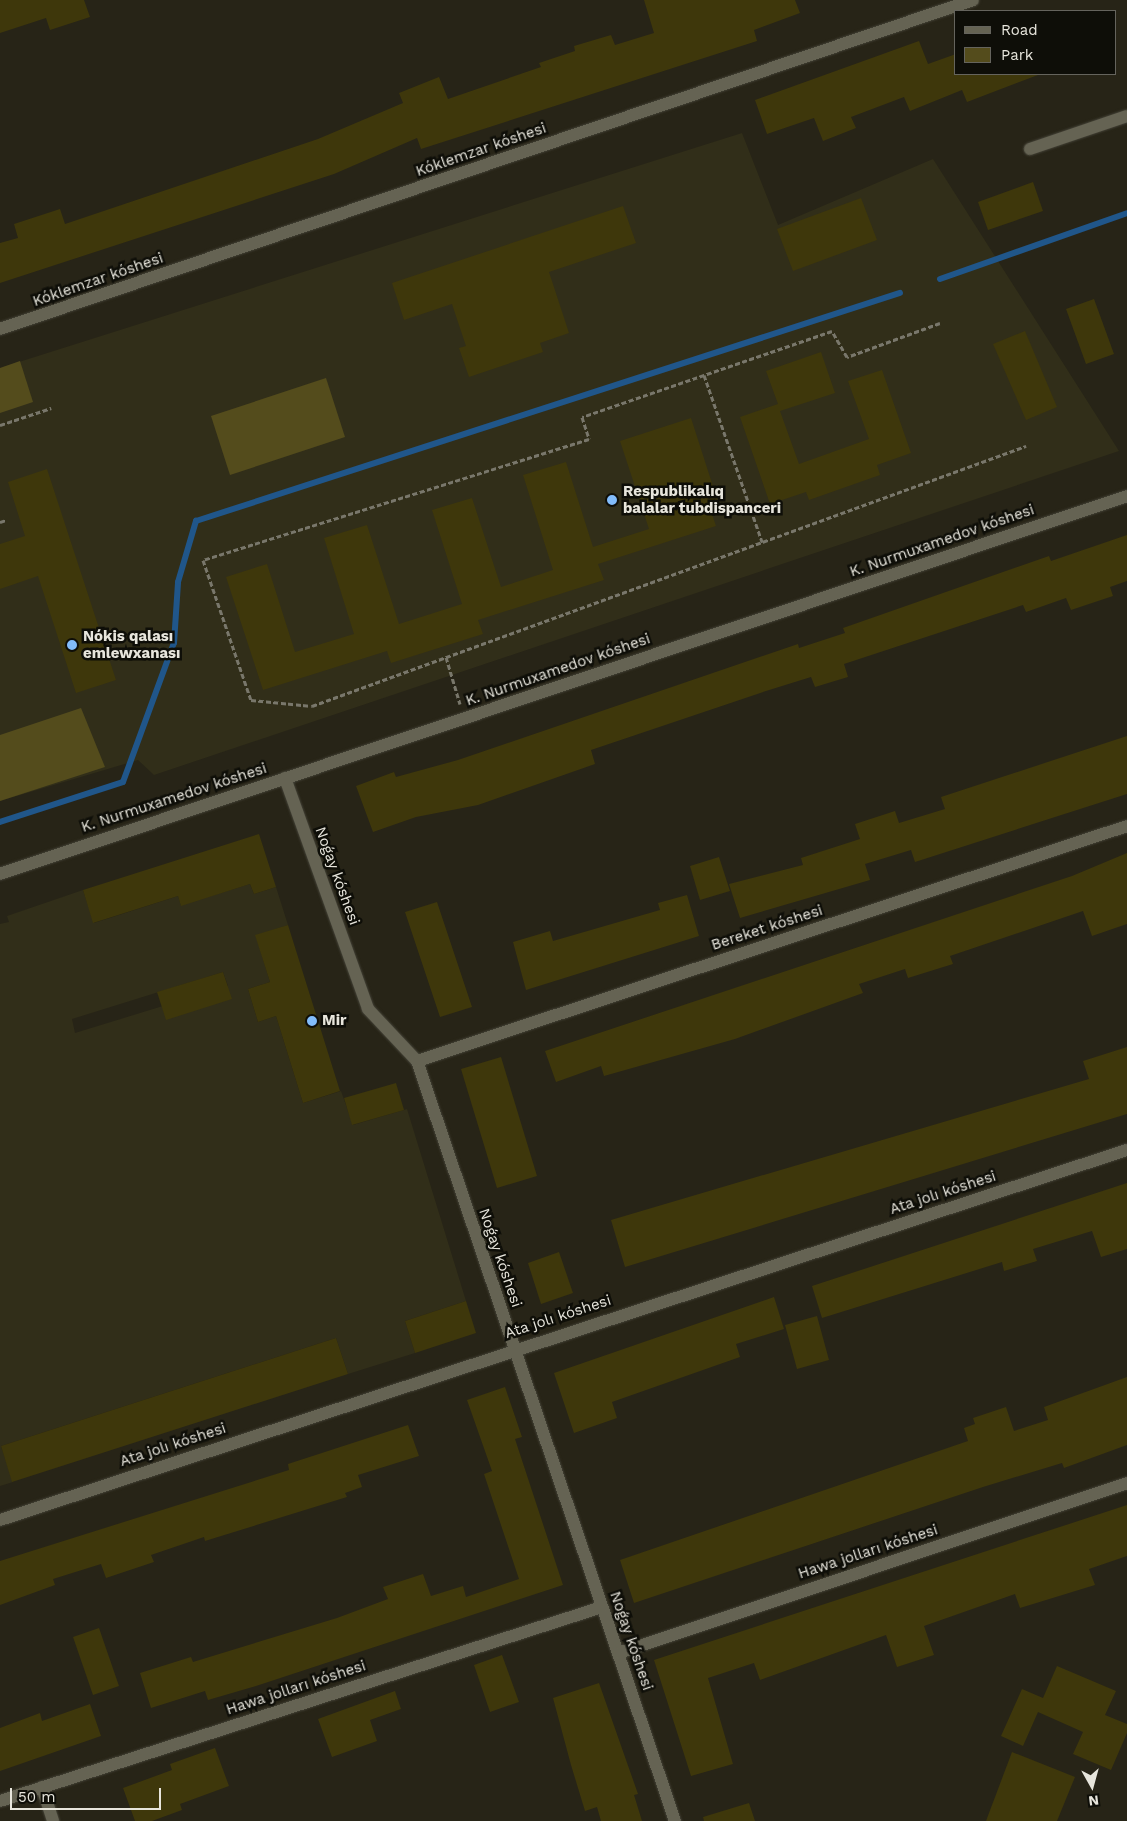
<!DOCTYPE html>
<meta charset="utf-8">
<style>
body{margin:0}
#map{position:relative;width:1127px;height:1821px;overflow:hidden;background:#272417;font-family:"Work Sans",sans-serif}
div>[style]{position:absolute}
.built>*{inset:0;background:#312e19}
.green>*{inset:0;background:#544c1c}
.stream>*{height:6px;margin:-3px;padding:0 3px;transform-origin:3px;border-radius:3px;background:#20568a}
.building>*{inset:0;background:#3e370b}
.path>*{height:3px;margin-top:-1.5px;transform-origin:0;background:repeating-linear-gradient(90deg,#79776b 0 5px,transparent 0 7.5px)}
.roads{filter:drop-shadow(0 0 1px #444237) drop-shadow(0 0 1px #444237)}
.minor>*{height:12px;margin:-6px;padding:0 6px;transform-origin:6px;border-radius:6px;background:#656353}
.dots>*{width:14px;height:14px;translate:-50% -50%;box-sizing:border-box;border:2px solid #0e0e08;border-radius:50%}
span{translate:-50% -50%;white-space:nowrap;text-align:center;line-height:1.15;-webkit-text-stroke:5px #0e0e08;paint-order:stroke}
.street-label{font-size:15px;color:#e7e5dc}
.poi-label{font-size:15px;color:#e7e5dc;font-weight:700}
.left{translate:0 -50%;text-align:left}
.legend{position:absolute;left:954px;top:10px;width:162px;height:65px;box-sizing:border-box;background:#0e0e08;border:1px solid #65645d;margin:0;padding:6px 9px;list-style:none;font-size:15px;color:#e7e5dc}
.legend li{display:flex;align-items:center;gap:10px;height:25px}
.legend b{width:25px;border:1px solid #65645d}
.north{position:absolute;left:1067px;top:1761px;width:50px;height:50px;-webkit-text-stroke:4px #0e0e08;paint-order:stroke;rotate:173deg;font-size:14px;font-weight:700;line-height:20px;text-align:center;color:#e7e5dc}
.north::after{content:'';display:block;margin:auto;width:18px;height:22px;background:#e7e5dc;clip-path:polygon(50% 0,100% 100%,50% 72%,0 100%)}
.scale{position:absolute;left:10px;top:1788px;width:151px;height:22px;box-sizing:border-box;border:2px solid #e7e5dc;border-top:0;padding-left:6px;font-size:15px;line-height:18px;white-space:nowrap;color:#e7e5dc;-webkit-text-stroke:4px #0e0e08;paint-order:stroke}
</style>
<div id="map">
<div class="built">
<div style="clip-path:polygon(742px 133px,778px 225px,933px 159px,1119px 451px,154px 775px,138px 760px,0 801px,0 368px)"></div>
<div style="clip-path:polygon(evenodd,250px 884px,254px 894px,276px 887px,288px 925px,256px 936px,270px 982px,248px 989px,258px 1022px,276px 1016px,303px 1103px,341px 1091px,353px 1125px,407px 1109px,466px 1301px,405px 1321px,415px 1353px,348px 1374px,336px 1338px,1px 1446px,13px 1482px,0 1486px,0 924px,9px 922px,7px 916px,83px 890px,94px 923px,178px 896px,181px 905px,250px 884px,223px 972px,228px 986px,75px 1033px,72px 1019px,223px 972px)"></div>
</div>
<div class="green">
<div style="clip-path:polygon(20px 361px,33px 402px,0 413px,0 368px)"></div>
<div style="clip-path:polygon(326px 378px,345px 437px,230px 475px,211px 416px)"></div>
<div style="clip-path:polygon(81px 708px,105px 767px,0 801px,0 735px)"></div>
</div>
<div class="stream">
<div style="left:940px;top:279px;width:198px;rotate:-19.4deg"></div>
<div style="left:0;top:822px;width:129px;rotate:-18deg"></div>
<div style="left:123px;top:782px;width:148px;rotate:-69.9deg"></div>
<div style="left:174px;top:643px;width:61px;rotate:-86.2deg"></div>
<div style="left:178px;top:582px;width:64px;rotate:-73.6deg"></div>
<div style="left:196px;top:521px;width:740px;rotate:-17.95deg"></div>
</div>
<div class="building">
<div style="clip-path:polygon(0 0,84px 0,90px 17px,50px 30px,46px 18px,0 33px)"></div>
<div style="clip-path:polygon(644px 0,795px 0,800px 13px,754px 30px,757px 41px,421px 149px,417px 138px,334px 174px,0 283px,0 243px,18px 238px,14px 224px,60px 209px,65px 224px,318px 139px,403px 103px,399px 93px,439px 77px,448px 99px,541px 67px,539px 63px,575px 51px,574px 46px,611px 35px,615px 45px,654px 33px)"></div>
<div style="clip-path:polygon(919px 41px,928px 64px,956px 54px,956px 74px,1038px 75px,967px 102px,962px 90px,910px 111px,904px 97px,851px 117px,856px 128px,823px 141px,814px 118px,767px 134px,755px 100px)"></div>
<div style="clip-path:polygon(1033px 182px,1043px 211px,988px 230px,978px 202px)"></div>
<div style="clip-path:polygon(861px 198px,877px 240px,793px 271px,777px 229px)"></div>
<div style="clip-path:polygon(623px 206px,636px 243px,549px 272px,569px 333px,540px 343px,543px 352px,469px 377px,459px 348px,466px 346px,452px 304px,404px 320px,392px 283px)"></div>
<div style="clip-path:polygon(1094px 299px,1114px 354px,1086px 364px,1066px 309px)"></div>
<div style="clip-path:polygon(1025px 331px,1057px 407px,1026px 420px,993px 344px)"></div>
<div style="clip-path:polygon(821px 352px,835px 393px,780px 411px,799px 464px,869px 439px,848px 381px,882px 370px,911px 453px,877px 465px,880px 475px,809px 500px,806px 492px,770px 504px,740px 417px,778px 404px,766px 371px)"></div>
<div style="clip-path:polygon(691px 418px,719px 505px,710px 508px,716px 526px,598px 564px,604px 580px,478px 620px,483px 634px,391px 663px,387px 651px,263px 690px,226px 577px,267px 564px,295px 652px,354px 634px,324px 538px,367px 525px,399px 624px,462px 604px,432px 510px,472px 498px,501px 587px,553px 570px,523px 475px,566px 462px,593px 547px,649px 529px,620px 441px)"></div>
<div style="clip-path:polygon(47px 469px,116px 680px,76px 693px,38px 576px,0 589px,0 544px,25px 536px,8px 482px)"></div>
<div style="clip-path:polygon(1127px 535px,1127px 581px,1110px 587px,1113px 596px,1071px 610px,1066px 598px,1026px 612px,1023px 605px,844px 664px,848px 677px,815px 687px,811px 677px,766px 691px,591px 750px,595px 764px,478px 805px,416px 817px,373px 832px,356px 786px,394px 772px,396px 777px,458px 760px,798px 644px,799px 648px,845px 633px,843px 628px,1049px 556px,1051px 561px)"></div>
<div style="clip-path:polygon(1127px 736px,1127px 794px,915px 862px,911px 850px,865px 864px,870px 880px,740px 918px,729px 884px,803px 865px,801px 858px,860px 839px,855px 824px,895px 811px,899px 823px,945px 809px,941px 797px)"></div>
<div style="clip-path:polygon(259px 834px,276px 887px,254px 894px,250px 884px,181px 906px,178px 896px,93px 923px,83px 890px)"></div>
<div style="clip-path:polygon(1127px 853px,1127px 924px,1092px 936px,1083px 911px,950px 956px,953px 964px,908px 978px,905px 969px,859px 984px,863px 993px,735px 1039px,604px 1076px,601px 1066px,556px 1082px,545px 1051px,1072px 876px)"></div>
<div style="clip-path:polygon(719px 857px,730px 891px,700px 900px,690px 866px)"></div>
<div style="clip-path:polygon(687px 895px,699px 936px,526px 990px,513px 942px,550px 931px,553px 941px,660px 910px,658px 903px)"></div>
<div style="clip-path:polygon(437px 902px,472px 1007px,440px 1017px,405px 912px)"></div>
<div style="clip-path:polygon(288px 925px,340px 1091px,303px 1103px,276px 1016px,258px 1022px,248px 989px,270px 982px,255px 935px)"></div>
<div style="clip-path:polygon(223px 972px,232px 999px,166px 1020px,157px 992px)"></div>
<div style="clip-path:polygon(1127px 1047px,1127px 1114px,625px 1267px,611px 1220px,1089px 1079px,1083px 1061px)"></div>
<div style="clip-path:polygon(501px 1057px,537px 1176px,497px 1188px,461px 1069px)"></div>
<div style="clip-path:polygon(396px 1083px,404px 1110px,352px 1125px,344px 1098px)"></div>
<div style="clip-path:polygon(1127px 1183px,1127px 1249px,1101px 1257px,1092px 1231px,1033px 1249px,1037px 1261px,1004px 1271px,1002px 1262px,822px 1318px,812px 1286px)"></div>
<div style="clip-path:polygon(559px 1252px,573px 1293px,541px 1304px,528px 1263px)"></div>
<div style="clip-path:polygon(774px 1297px,784px 1329px,736px 1344px,740px 1357px,612px 1402px,617px 1418px,574px 1433px,554px 1373px)"></div>
<div style="clip-path:polygon(466px 1301px,476px 1333px,415px 1353px,405px 1321px)"></div>
<div style="clip-path:polygon(817px 1316px,829px 1360px,797px 1369px,785px 1325px)"></div>
<div style="clip-path:polygon(336px 1338px,348px 1374px,12px 1482px,1px 1446px)"></div>
<div style="clip-path:polygon(1127px 1377px,1127px 1445px,1064px 1468px,1062px 1463px,983px 1487px,634px 1603px,620px 1560px,968px 1441px,964px 1428px,975px 1424px,973px 1418px,1006px 1407px,1014px 1431px,1048px 1420px,1044px 1407px)"></div>
<div style="clip-path:polygon(505px 1387px,522px 1437px,515px 1439px,563px 1585px,256px 1686px,208px 1700px,205px 1691px,151px 1708px,140px 1673px,191px 1657px,193px 1662px,337px 1618px,388px 1599px,383px 1587px,423px 1574px,431px 1596px,463px 1586px,466px 1597px,519px 1579px,484px 1474px,492px 1471px,467px 1400px)"></div>
<div style="clip-path:polygon(408px 1425px,419px 1456px,358px 1475px,362px 1487px,345px 1493px,347px 1497px,205px 1541px,204px 1537px,151px 1555px,154px 1562px,106px 1578px,101px 1564px,53px 1579px,55px 1585px,0 1605px,0 1561px,289px 1470px,288px 1464px)"></div>
<div style="clip-path:polygon(1127px 1505px,1127px 1556px,1089px 1569px,1095px 1585px,1020px 1608px,1015px 1594px,924px 1626px,934px 1655px,897px 1667px,886px 1635px,760px 1680px,754px 1663px,708px 1678px,733px 1764px,691px 1776px,654px 1660px)"></div>
<div style="clip-path:polygon(99px 1628px,119px 1686px,93px 1695px,73px 1637px)"></div>
<div style="clip-path:polygon(502px 1655px,519px 1702px,490px 1712px,474px 1665px)"></div>
<div style="clip-path:polygon(1057px 1666px,1116px 1691px,1105px 1715px,1127px 1724px,1127px 1733px,1111px 1770px,1073px 1754px,1083px 1732px,1038px 1712px,1023px 1746px,1001px 1736px,1022px 1689px,1043px 1698px)"></div>
<div style="clip-path:polygon(599px 1683px,638px 1794px,634px 1795px,642px 1821px,601px 1821px,597px 1807px,585px 1811px,571px 1765px,553px 1698px)"></div>
<div style="clip-path:polygon(395px 1691px,401px 1709px,370px 1720px,377px 1741px,332px 1757px,318px 1719px)"></div>
<div style="clip-path:polygon(90px 1704px,101px 1736px,0 1771px,0 1728px,40px 1713px,42px 1721px)"></div>
<div style="clip-path:polygon(215px 1748px,229px 1786px,180px 1804px,182px 1810px,152px 1821px,135px 1821px,123px 1788px,172px 1770px,170px 1764px)"></div>
<div style="clip-path:polygon(1012px 1752px,1075px 1777px,1057px 1821px,986px 1821px)"></div>
<div style="clip-path:polygon(749px 1803px,755px 1821px,704px 1821px,703px 1817px)"></div>
</div>
<div class="path">
<div style="left:940px;top:323px;width:99px;rotate:159.9deg"></div>
<div style="left:847px;top:357px;width:30px;rotate:-120deg"></div>
<div style="left:832px;top:331px;width:264px;rotate:161deg"></div>
<div style="left:582px;top:417px;width:23px;rotate:72deg"></div>
<div style="left:589px;top:439px;width:405px;rotate:162.6deg"></div>
<div style="left:203px;top:560px;width:148px;rotate:71.1deg"></div>
<div style="left:251px;top:700px;width:61px;rotate:5.6deg"></div>
<div style="left:312px;top:706px;width:760px;rotate:-20.01deg"></div>
<div style="left:704px;top:375px;width:177px;rotate:70.8deg"></div>
<div style="left:0;top:425px;width:54px;rotate:-18.4deg"></div>
<div style="left:0;top:522px;width:6px;rotate:-18deg"></div>
<div style="left:446px;top:657px;width:49px;rotate:73.4deg"></div>
</div>
<div class="roads">
<div class="minor">
<div style="left:1030px;top:149px;width:102px;rotate:-18.8deg"></div>
<div style="left:0;top:329px;width:1027px;rotate:-18.68deg"></div>
<div style="left:285px;top:778px;width:245px;rotate:70.2deg"></div>
<div style="left:368px;top:1009px;width:71px;rotate:46.7deg"></div>
<div style="left:417px;top:1061px;width:803px;rotate:71.25deg"></div>
<div style="left:0;top:874px;width:1189px;rotate:-18.54deg"></div>
<div style="left:417px;top:1061px;width:748px;rotate:-18.31deg"></div>
<div style="left:0;top:1520px;width:1186px;rotate:-18.18deg"></div>
<div style="left:619px;top:1653px;width:536px;rotate:-18.5deg"></div>
<div style="left:42px;top:1787px;width:36px;rotate:72deg"></div>
<div style="left:0;top:1801px;width:632px;rotate:-17.86deg"></div>
</div>
</div>
<div class="dots">
<div style="left:612px;top:500px;background:#82bcfa"></div>
<div style="left:72px;top:645px;background:#82bcfa"></div>
<div style="left:312px;top:1021px;background:#82bcfa"></div>
</div>
<div class="street-label">
<span style="left:481px;top:150px;rotate:-19deg">Kóklemzar kóshesi</span>
<span style="left:98px;top:280px;rotate:-19deg">Kóklemzar kóshesi</span>
<span style="left:942px;top:541px;rotate:-19deg">K. Nurmuxamedov kóshesi</span>
<span style="left:558px;top:670px;rotate:-19deg">K. Nurmuxamedov kóshesi</span>
<span style="left:174px;top:798px;rotate:-18deg">K. Nurmuxamedov kóshesi</span>
<span style="left:337px;top:876px;rotate:70deg">Noǵay kóshesi</span>
<span style="left:767px;top:928px;rotate:-18deg">Bereket kóshesi</span>
<span style="left:943px;top:1193px;rotate:-18deg">Ata jolı kóshesi</span>
<span style="left:500px;top:1258px;rotate:71deg">Noǵay kóshesi</span>
<span style="left:558px;top:1317px;rotate:-18deg">Ata jolı kóshesi</span>
<span style="left:173px;top:1445px;rotate:-18deg">Ata jolı kóshesi</span>
<span style="left:868px;top:1552px;rotate:-18deg">Hawa jolları kóshesi</span>
<span style="left:631px;top:1641px;rotate:71deg">Noǵay kóshesi</span>
<span style="left:296px;top:1688px;rotate:-18deg">Hawa jolları kóshesi</span>
</div>
<div class="poi-label">
<span class="left" style="left:623px;top:500px">Respublikalıq<br>balalar tubdispanceri</span>
<span class="left" style="left:83px;top:645px">Nókis qalası<br>emlewxanası</span>
<span class="left" style="left:322px;top:1021px">Mir</span>
</div>
<ul class="legend">
<li><b style="height:6px;background:#656353"></b>Road</li>
<li><b style="height:14px;background:#544c1c"></b>Park</li>
</ul>
<div class="north">N</div>
<div class="scale">50 m</div>
</div>
